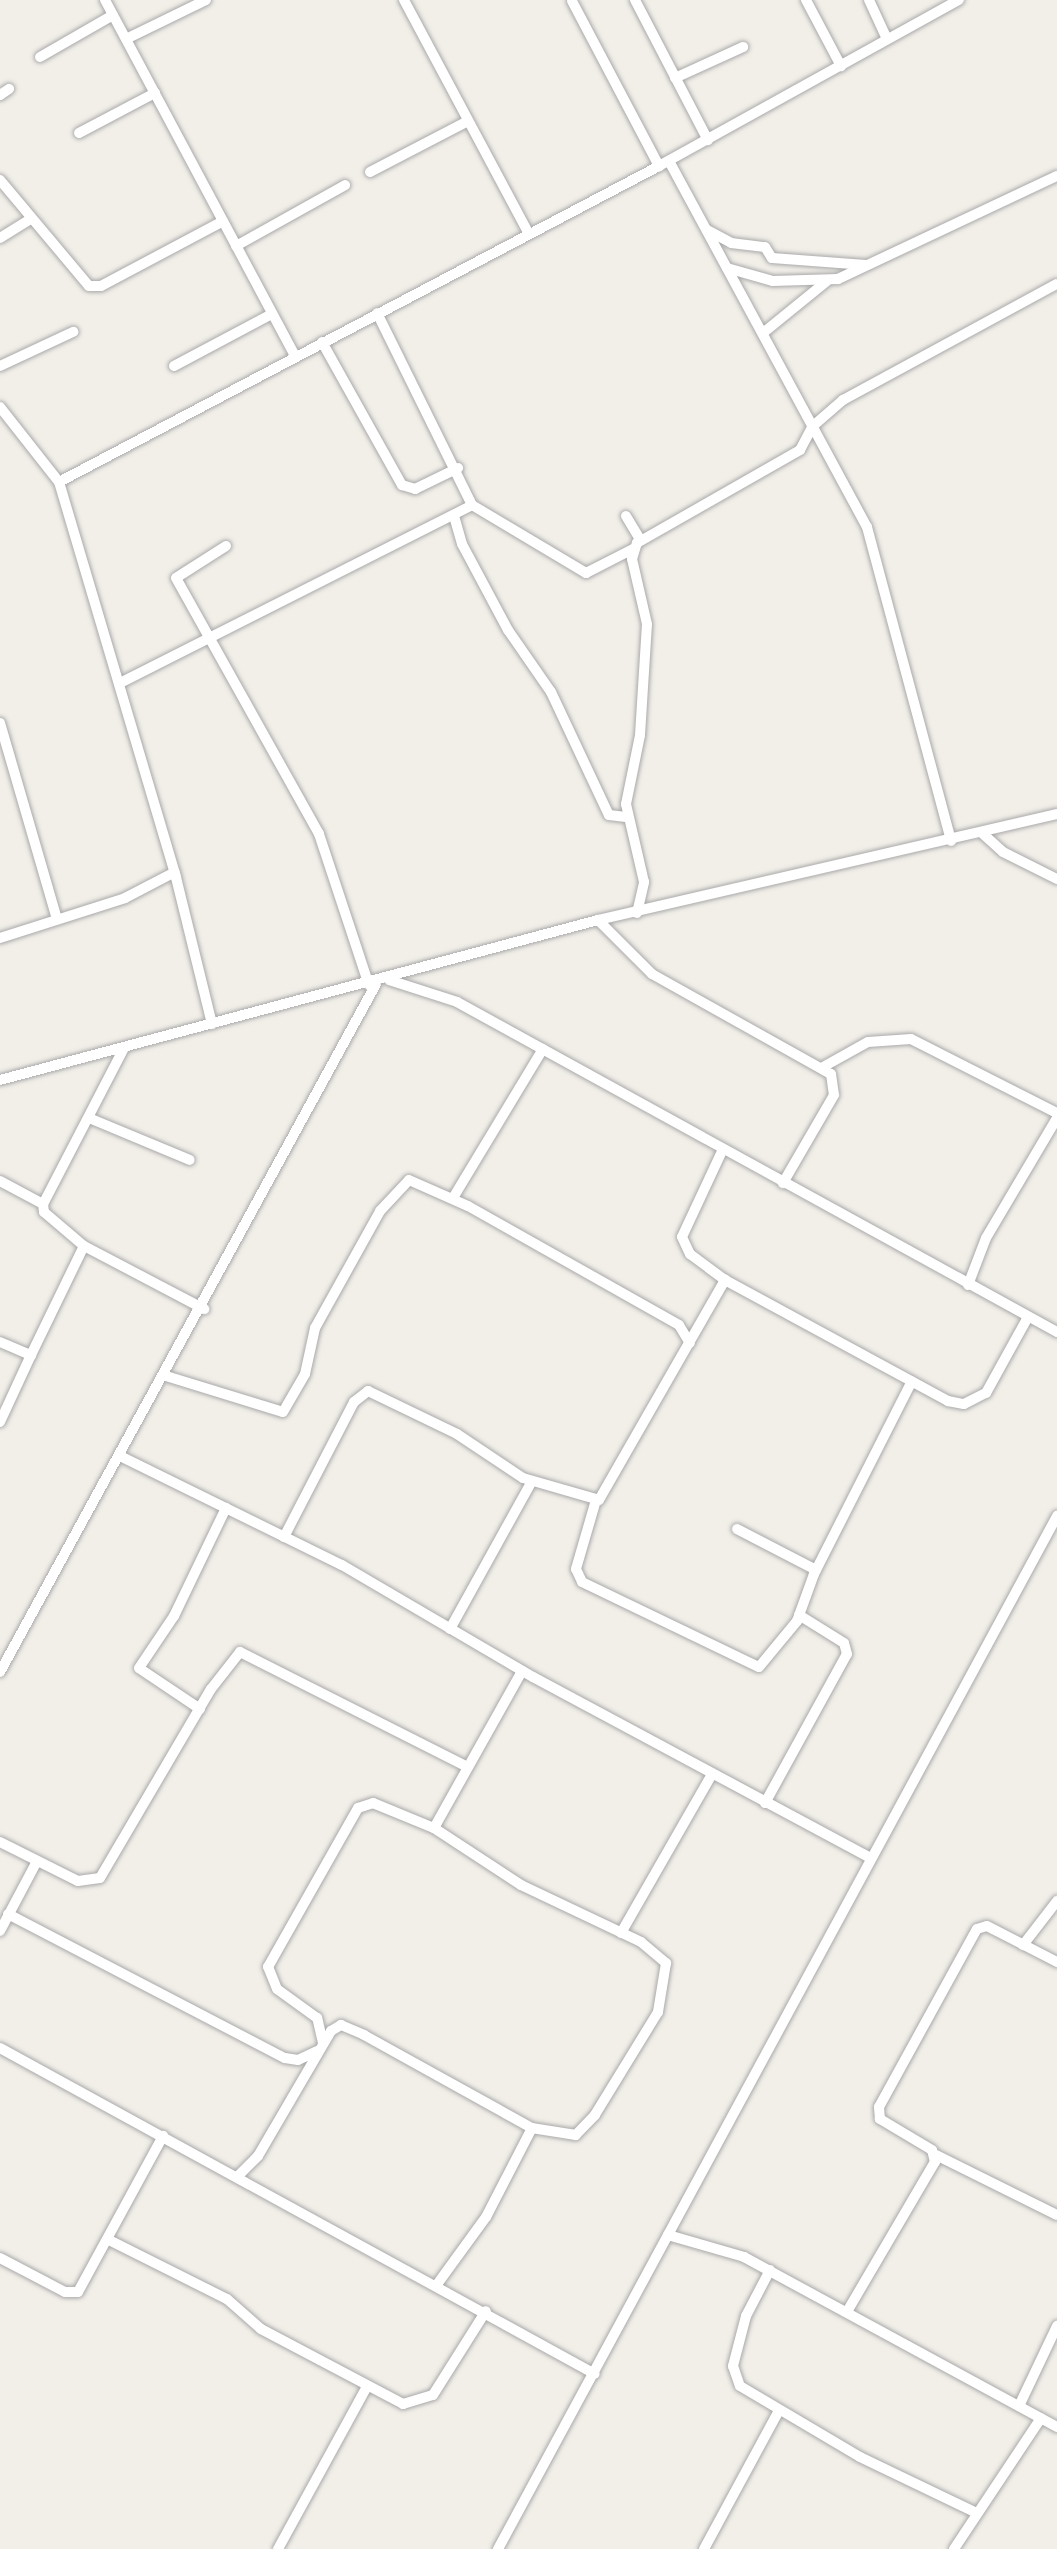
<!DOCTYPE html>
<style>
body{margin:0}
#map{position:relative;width:1057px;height:2549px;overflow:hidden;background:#f2efe9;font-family:"Alegreya Sans",sans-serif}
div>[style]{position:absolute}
.roads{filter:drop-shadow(0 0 2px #a9a9a9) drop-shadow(0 0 2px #a9a9a9)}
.street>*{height:10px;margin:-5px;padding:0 5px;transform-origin:5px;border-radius:5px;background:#fff}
span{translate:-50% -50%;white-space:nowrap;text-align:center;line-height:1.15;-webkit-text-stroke:5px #fff;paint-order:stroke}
</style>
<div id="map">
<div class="roads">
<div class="street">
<div style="left:105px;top:0;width:404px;rotate:61.9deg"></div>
<div style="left:404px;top:0;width:265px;rotate:61.9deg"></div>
<div style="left:635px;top:0;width:158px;rotate:62.5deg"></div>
<div style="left:806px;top:0;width:75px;rotate:62.1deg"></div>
<div style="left:869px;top:0;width:43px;rotate:65.2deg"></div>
<div style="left:572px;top:1px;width:187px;rotate:62.2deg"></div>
<div style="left:126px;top:39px;width:89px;rotate:-26deg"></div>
<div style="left:40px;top:57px;width:84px;rotate:-29.9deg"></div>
<div style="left:675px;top:78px;width:75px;rotate:-24.5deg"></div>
<div style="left:0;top:95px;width:11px;rotate:-34deg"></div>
<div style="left:79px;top:133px;width:86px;rotate:-27.8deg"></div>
<div style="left:669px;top:161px;width:416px;rotate:61.6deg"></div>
<div style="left:867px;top:527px;width:325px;rotate:75deg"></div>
<div style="left:370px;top:172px;width:110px;rotate:-27.5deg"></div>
<div style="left:0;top:180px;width:138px;rotate:50deg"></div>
<div style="left:89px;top:286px;width:12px"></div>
<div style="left:101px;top:286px;width:138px;rotate:-28deg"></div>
<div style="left:707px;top:230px;width:27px;rotate:28deg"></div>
<div style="left:731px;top:243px;width:34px;rotate:7deg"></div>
<div style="left:765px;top:247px;width:13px;rotate:58deg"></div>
<div style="left:772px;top:258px;width:94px;rotate:4.3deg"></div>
<div style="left:0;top:238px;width:36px;rotate:-32deg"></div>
<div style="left:236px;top:246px;width:125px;rotate:-29.2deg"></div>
<div style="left:727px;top:268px;width:48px;rotate:15.8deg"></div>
<div style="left:773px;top:281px;width:65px;rotate:-1.8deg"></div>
<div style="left:838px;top:279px;width:242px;rotate:-25.2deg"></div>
<div style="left:763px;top:333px;width:82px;rotate:-39.1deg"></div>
<div style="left:322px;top:342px;width:164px;rotate:60.8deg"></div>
<div style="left:402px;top:485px;width:14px;rotate:17deg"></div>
<div style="left:415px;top:489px;width:48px;rotate:-26deg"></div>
<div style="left:0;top:366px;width:81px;rotate:-25deg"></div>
<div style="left:174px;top:366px;width:111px;rotate:-28deg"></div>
<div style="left:0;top:407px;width:95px;rotate:51.8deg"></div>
<div style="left:472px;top:505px;width:133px;rotate:30.8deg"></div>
<div style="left:586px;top:573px;width:53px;rotate:-27.1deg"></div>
<div style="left:454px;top:516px;width:29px;rotate:74deg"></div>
<div style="left:462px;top:544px;width:98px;rotate:61.9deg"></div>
<div style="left:508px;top:630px;width:75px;rotate:55.3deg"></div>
<div style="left:551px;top:692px;width:136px;rotate:64.8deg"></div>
<div style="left:609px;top:815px;width:17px;rotate:7deg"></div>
<div style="left:626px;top:516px;width:27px;rotate:59deg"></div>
<div style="left:226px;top:546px;width:59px;rotate:147.4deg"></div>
<div style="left:176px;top:578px;width:293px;rotate:60.8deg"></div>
<div style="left:319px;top:834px;width:159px;rotate:71.7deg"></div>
<div style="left:120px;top:683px;width:394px;rotate:-26.8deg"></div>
<div style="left:472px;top:505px;width:214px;rotate:-116.3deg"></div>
<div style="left:0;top:723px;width:204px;rotate:73.8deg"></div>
<div style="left:982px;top:833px;width:28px;rotate:42deg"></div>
<div style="left:1003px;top:852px;width:60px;rotate:26.6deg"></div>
<div style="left:637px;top:913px;width:32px;rotate:-77deg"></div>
<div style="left:644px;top:882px;width:80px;rotate:-103deg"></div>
<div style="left:626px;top:804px;width:70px;rotate:-78.5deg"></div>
<div style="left:640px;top:735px;width:111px;rotate:-86.4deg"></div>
<div style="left:647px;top:624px;width:67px;rotate:-103deg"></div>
<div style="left:632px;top:559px;width:17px;rotate:-73deg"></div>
<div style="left:637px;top:543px;width:188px;rotate:-29.7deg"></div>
<div style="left:800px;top:450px;width:27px;rotate:-62deg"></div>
<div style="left:813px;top:426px;width:40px;rotate:-41deg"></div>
<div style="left:843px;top:400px;width:243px;rotate:-28.5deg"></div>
<div style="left:598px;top:920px;width:76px;rotate:45deg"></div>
<div style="left:652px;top:974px;width:205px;rotate:29.2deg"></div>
<div style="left:831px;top:1074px;width:21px;rotate:82deg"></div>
<div style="left:834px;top:1095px;width:102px;rotate:120.1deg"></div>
<div style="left:0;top:938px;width:131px;rotate:-17.7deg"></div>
<div style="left:125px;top:898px;width:56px;rotate:-27.5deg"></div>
<div style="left:389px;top:980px;width:71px;rotate:17.9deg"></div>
<div style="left:457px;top:1002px;width:685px;rotate:28.81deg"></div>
<div style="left:212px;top:1024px;width:151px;rotate:-103.8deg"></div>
<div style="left:176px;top:877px;width:412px;rotate:-106.5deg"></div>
<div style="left:59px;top:482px;width:678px;rotate:-27.77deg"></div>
<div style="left:659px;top:166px;width:343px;rotate:-29deg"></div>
<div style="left:124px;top:1048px;width:176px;rotate:117.4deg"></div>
<div style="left:43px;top:1204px;width:8px;rotate:83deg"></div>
<div style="left:44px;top:1212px;width:52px;rotate:40.4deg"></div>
<div style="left:84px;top:1246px;width:136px;rotate:27.7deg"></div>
<div style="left:823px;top:1067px;width:51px;rotate:-29.1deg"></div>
<div style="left:868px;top:1042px;width:43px;rotate:-4deg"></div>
<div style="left:911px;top:1039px;width:164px;rotate:26.9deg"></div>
<div style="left:0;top:1080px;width:619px;rotate:-14.98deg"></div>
<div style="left:598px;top:920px;width:471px;rotate:-13deg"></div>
<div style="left:89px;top:1118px;width:109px;rotate:22.6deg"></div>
<div style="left:723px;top:1149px;width:97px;rotate:115deg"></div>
<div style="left:682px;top:1237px;width:19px;rotate:65deg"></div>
<div style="left:690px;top:1254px;width:44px;rotate:36.6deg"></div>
<div style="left:725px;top:1280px;width:254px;rotate:28.5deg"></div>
<div style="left:948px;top:1401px;width:16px;rotate:11deg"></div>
<div style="left:964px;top:1404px;width:25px;rotate:-27deg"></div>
<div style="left:986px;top:1393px;width:87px;rotate:-61.1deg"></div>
<div style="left:0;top:1181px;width:49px;rotate:28.1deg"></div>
<div style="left:453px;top:1198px;width:174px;rotate:-58.9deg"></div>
<div style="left:968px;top:1285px;width:50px;rotate:-69deg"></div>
<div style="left:986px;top:1238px;width:139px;rotate:-59.4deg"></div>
<div style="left:0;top:1342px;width:34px;rotate:23deg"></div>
<div style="left:31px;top:1355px;width:121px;rotate:-64.1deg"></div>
<div style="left:166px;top:1376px;width:122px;rotate:17.1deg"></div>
<div style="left:283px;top:1412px;width:44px;rotate:-59.9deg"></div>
<div style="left:305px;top:1374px;width:47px;rotate:-77.7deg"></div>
<div style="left:315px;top:1328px;width:134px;rotate:-60.9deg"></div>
<div style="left:380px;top:1211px;width:42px;rotate:-46.9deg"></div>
<div style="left:409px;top:1180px;width:64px;rotate:23.8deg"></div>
<div style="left:468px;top:1206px;width:242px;rotate:29.4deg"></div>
<div style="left:679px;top:1325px;width:21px;rotate:59deg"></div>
<div style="left:0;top:1422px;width:74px;rotate:-65.2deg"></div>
<div style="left:120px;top:1456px;width:247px;rotate:26.2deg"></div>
<div style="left:342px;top:1565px;width:221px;rotate:30.4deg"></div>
<div style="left:533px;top:1677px;width:383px;rotate:28.2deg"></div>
<div style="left:596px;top:1500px;width:72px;rotate:106.2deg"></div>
<div style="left:576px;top:1569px;width:14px;rotate:65deg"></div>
<div style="left:582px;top:1582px;width:196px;rotate:25.7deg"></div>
<div style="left:759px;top:1667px;width:60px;rotate:-50.4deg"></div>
<div style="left:797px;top:1621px;width:50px;rotate:-70.1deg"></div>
<div style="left:814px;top:1574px;width:216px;rotate:-63.1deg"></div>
<div style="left:737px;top:1529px;width:89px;rotate:27.4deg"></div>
<div style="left:284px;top:1537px;width:152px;rotate:-62.6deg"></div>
<div style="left:354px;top:1402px;width:18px;rotate:-38deg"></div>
<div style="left:368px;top:1391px;width:99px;rotate:25.8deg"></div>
<div style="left:457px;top:1434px;width:79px;rotate:33.7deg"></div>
<div style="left:523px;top:1478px;width:79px;rotate:16.1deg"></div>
<div style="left:599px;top:1500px;width:254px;rotate:-60.2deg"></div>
<div style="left:450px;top:1629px;width:169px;rotate:-61deg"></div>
<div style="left:0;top:1672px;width:784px;rotate:-61.34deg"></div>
<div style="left:200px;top:1709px;width:73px;rotate:-146.1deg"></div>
<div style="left:139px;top:1668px;width:63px;rotate:-56.1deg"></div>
<div style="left:174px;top:1616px;width:120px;rotate:-64.3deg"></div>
<div style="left:765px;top:1803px;width:170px;rotate:-61.2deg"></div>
<div style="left:847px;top:1654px;width:11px;rotate:-105deg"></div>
<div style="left:844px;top:1643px;width:53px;rotate:-148.1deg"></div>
<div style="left:434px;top:1828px;width:180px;rotate:-60.7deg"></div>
<div style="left:0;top:1842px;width:87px;rotate:26.6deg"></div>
<div style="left:78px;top:1881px;width:22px;rotate:-8deg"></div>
<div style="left:100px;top:1878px;width:219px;rotate:-59.6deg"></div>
<div style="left:211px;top:1689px;width:47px;rotate:-51.9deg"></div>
<div style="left:240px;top:1652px;width:255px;rotate:26.8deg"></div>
<div style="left:8px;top:1914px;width:312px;rotate:27.5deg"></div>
<div style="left:285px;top:2058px;width:13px;rotate:9deg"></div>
<div style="left:298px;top:2060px;width:21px;rotate:-25deg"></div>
<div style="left:0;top:1931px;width:79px;rotate:-62.1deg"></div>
<div style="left:621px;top:1933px;width:183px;rotate:-60.2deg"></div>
<div style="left:1023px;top:1945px;width:56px;rotate:-52.3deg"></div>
<div style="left:323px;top:2043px;width:26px;rotate:-103deg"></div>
<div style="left:317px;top:2018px;width:49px;rotate:-144.1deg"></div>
<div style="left:277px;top:1989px;width:24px;rotate:-112deg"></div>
<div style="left:268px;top:1967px;width:183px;rotate:-60.5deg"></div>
<div style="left:358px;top:1808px;width:16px;rotate:-18deg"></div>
<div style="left:373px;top:1803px;width:66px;rotate:22.3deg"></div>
<div style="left:434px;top:1828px;width:104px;rotate:33.2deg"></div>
<div style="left:521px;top:1885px;width:133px;rotate:25.4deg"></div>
<div style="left:641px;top:1942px;width:33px;rotate:40deg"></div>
<div style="left:666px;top:1963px;width:50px;rotate:99.3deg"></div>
<div style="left:658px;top:2012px;width:121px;rotate:121.5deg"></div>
<div style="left:595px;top:2115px;width:28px;rotate:134deg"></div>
<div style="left:576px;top:2135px;width:45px;rotate:-171deg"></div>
<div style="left:0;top:2048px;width:678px;rotate:28.72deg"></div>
<div style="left:936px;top:2155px;width:135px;rotate:26.4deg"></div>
<div style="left:239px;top:2175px;width:27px;rotate:-45deg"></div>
<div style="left:258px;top:2156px;width:145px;rotate:-59.7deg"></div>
<div style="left:331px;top:2031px;width:12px;rotate:-31deg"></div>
<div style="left:341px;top:2025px;width:25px;rotate:23deg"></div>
<div style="left:364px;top:2035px;width:192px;rotate:29deg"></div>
<div style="left:532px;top:2128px;width:100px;rotate:117.3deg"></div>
<div style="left:486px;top:2217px;width:82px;rotate:126deg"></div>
<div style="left:668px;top:2235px;width:79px;rotate:16.1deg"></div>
<div style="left:744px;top:2257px;width:356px;rotate:28.5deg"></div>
<div style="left:111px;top:2241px;width:130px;rotate:26.6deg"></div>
<div style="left:227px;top:2299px;width:45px;rotate:41.4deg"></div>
<div style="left:261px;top:2329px;width:161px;rotate:27.8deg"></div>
<div style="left:403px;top:2404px;width:31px;rotate:-17deg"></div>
<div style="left:433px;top:2395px;width:99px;rotate:-57.8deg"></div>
<div style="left:0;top:2258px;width:73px;rotate:27.6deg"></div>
<div style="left:65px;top:2292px;width:13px"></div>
<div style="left:78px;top:2292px;width:178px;rotate:-61.4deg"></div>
<div style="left:770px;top:2270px;width:52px;rotate:117.6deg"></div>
<div style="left:746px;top:2316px;width:52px;rotate:104.6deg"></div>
<div style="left:733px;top:2366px;width:21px;rotate:71deg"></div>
<div style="left:740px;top:2386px;width:139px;rotate:30.6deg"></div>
<div style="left:860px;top:2457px;width:130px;rotate:25.6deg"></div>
<div style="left:848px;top:2310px;width:172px;rotate:-59.6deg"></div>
<div style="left:935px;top:2162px;width:12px;rotate:-104deg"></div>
<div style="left:932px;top:2150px;width:61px;rotate:-149.2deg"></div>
<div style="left:880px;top:2119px;width:12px;rotate:-95deg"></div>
<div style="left:879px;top:2107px;width:203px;rotate:-61.2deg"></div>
<div style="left:977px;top:1929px;width:10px;rotate:-17deg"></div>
<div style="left:987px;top:1926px;width:79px;rotate:27.2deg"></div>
<div style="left:1019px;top:2406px;width:89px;rotate:-64.6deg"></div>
<div style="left:278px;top:2549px;width:183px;rotate:-61.3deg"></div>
<div style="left:498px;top:2549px;width:1175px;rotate:-61.58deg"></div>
<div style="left:704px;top:2549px;width:156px;rotate:-61.6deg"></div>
<div style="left:954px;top:2549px;width:157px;rotate:-56.4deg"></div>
</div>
</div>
</div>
